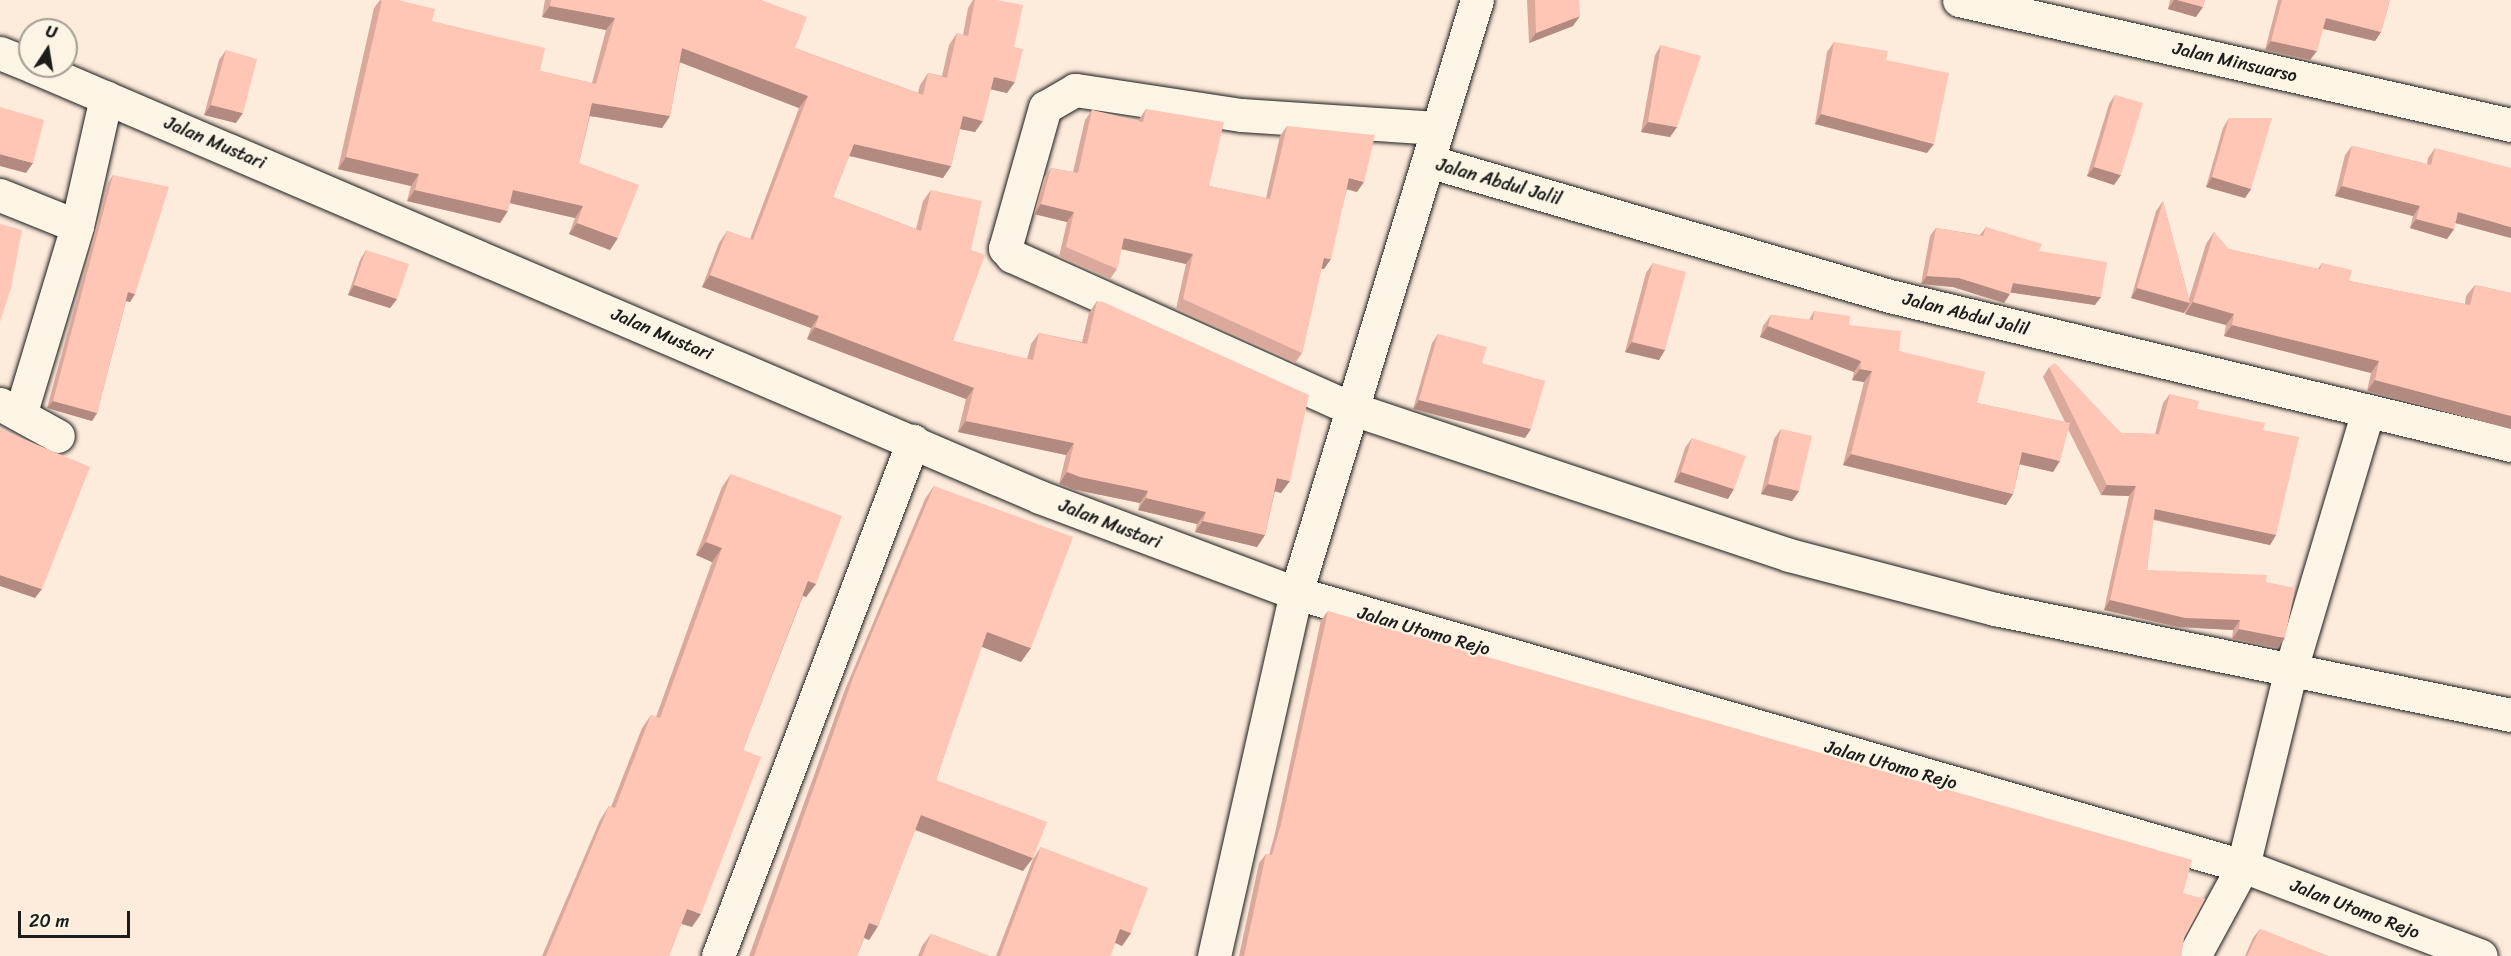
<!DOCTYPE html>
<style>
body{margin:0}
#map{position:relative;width:2511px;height:956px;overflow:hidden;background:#fdebdb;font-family:Sriracha,sans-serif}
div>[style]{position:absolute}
.roads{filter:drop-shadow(0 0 2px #1c1c1c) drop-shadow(0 0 2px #1c1c1c)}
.minor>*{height:33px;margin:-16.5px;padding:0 16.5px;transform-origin:16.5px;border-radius:16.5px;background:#fcf5e5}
.wall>*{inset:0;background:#dba99c}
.shaded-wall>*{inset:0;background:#b28a7f}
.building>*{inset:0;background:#ffc5b5}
span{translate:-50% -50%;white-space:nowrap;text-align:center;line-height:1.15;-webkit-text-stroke:4.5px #fcf5e5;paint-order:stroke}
.street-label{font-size:18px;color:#1c1c1c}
.north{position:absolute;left:18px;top:18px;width:60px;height:60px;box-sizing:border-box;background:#fcf5e5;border:2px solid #a29e95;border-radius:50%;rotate:12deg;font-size:16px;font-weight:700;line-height:24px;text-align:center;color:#1c1c1c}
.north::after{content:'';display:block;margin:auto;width:21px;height:27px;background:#1c1c1c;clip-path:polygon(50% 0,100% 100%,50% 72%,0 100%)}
.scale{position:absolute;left:18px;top:911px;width:112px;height:27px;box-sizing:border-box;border:3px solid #1c1c1c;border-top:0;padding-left:8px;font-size:18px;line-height:21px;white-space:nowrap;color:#1c1c1c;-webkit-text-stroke:4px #fcf5e5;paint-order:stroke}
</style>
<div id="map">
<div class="roads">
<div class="minor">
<div style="left:1959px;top:0;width:566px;rotate:12.76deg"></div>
<div style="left:0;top:53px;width:32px;rotate:22deg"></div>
<div style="left:32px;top:66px;width:1096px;rotate:23.15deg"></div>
<div style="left:1040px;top:497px;width:273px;rotate:20.6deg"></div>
<div style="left:1296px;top:593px;width:986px;rotate:16.08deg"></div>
<div style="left:2243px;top:866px;width:254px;rotate:20.7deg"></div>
<div style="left:1437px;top:128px;width:196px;rotate:-176.2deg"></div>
<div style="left:1241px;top:115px;width:168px;rotate:-171.4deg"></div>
<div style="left:1075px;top:90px;width:34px;rotate:150deg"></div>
<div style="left:1045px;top:107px;width:147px;rotate:105.8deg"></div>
<div style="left:1005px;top:248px;width:11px;rotate:49deg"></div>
<div style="left:1012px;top:256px;width:371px;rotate:24.2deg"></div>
<div style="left:1350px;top:408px;width:463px;rotate:18.5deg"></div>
<div style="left:1789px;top:555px;width:213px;rotate:14.7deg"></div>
<div style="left:1995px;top:609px;width:527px;rotate:11.61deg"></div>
<div style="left:1428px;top:161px;width:485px;rotate:16.3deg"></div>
<div style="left:1894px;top:297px;width:635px;rotate:13.49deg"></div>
<div style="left:0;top:195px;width:83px;rotate:21.9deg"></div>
<div style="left:0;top:404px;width:66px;rotate:28.9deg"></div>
<div style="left:21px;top:412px;width:194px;rotate:-73.2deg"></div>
<div style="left:77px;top:226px;width:132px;rotate:-77.3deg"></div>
<div style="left:718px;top:956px;width:551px;rotate:-69.26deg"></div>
<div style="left:1214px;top:956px;width:372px;rotate:-77.3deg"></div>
<div style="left:1296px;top:593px;width:620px;rotate:-73.03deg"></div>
<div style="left:2194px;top:956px;width:102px;rotate:-61.4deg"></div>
<div style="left:2243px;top:866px;width:203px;rotate:-76.3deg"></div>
<div style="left:2291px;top:669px;width:269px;rotate:-73.4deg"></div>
</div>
</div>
<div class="wall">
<div style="clip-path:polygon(380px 0,432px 21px,540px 71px,592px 83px,606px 30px,542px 17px,545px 0,761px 0,795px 48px,918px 93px,920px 85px,928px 73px,942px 76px,949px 45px,957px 33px,963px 35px,968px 8px,973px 0,975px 0,1014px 47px,1007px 93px,991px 89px,975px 132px,960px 129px,951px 166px,943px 178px,849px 156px,833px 197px,916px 229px,923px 201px,931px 190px,971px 250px,953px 341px,1027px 359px,1031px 344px,1039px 333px,1082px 342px,1089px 313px,1097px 301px,1281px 493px,1275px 491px,1265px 535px,1257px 547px,1195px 532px,1197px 524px,1138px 510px,1140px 503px,1072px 489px,1059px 484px,1066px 455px,958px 432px,966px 399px,807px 339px,811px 328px,702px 287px,719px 243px,727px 231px,750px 239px,799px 108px,680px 62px,670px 116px,662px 128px,590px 116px,579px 163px,610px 250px,569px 234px,575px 218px,510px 203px,500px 223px,407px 201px,411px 186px,338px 169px,374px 8px)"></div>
<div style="clip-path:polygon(1527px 0,1579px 0,1573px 26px,1529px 43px)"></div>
<div style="clip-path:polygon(2170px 0,2205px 0,2196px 17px,2168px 9px)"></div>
<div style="clip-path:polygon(2278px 0,2390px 0,2381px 32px,2375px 41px,2323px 28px,2310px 60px,2265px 50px)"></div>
<div style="clip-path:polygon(1834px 42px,1927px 153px,1815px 124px,1827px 52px)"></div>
<div style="clip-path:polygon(1661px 45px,1677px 127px,1670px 137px,1641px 132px,1655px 55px)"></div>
<div style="clip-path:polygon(226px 50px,236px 123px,204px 115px,219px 60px)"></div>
<div style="clip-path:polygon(2115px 95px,2114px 185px,2087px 176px,2109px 104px)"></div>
<div style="clip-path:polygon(1146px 109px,1209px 186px,1266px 198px,1280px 136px,1287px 126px,1357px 192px,1347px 189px,1324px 269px,1321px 269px,1302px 353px,1295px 363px,1176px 309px,1186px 264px,1121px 249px,1117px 269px,1110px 279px,1059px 257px,1067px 222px,1034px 214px,1044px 178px,1051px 168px,1073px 172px,1085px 120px,1092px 110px,1138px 121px)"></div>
<div style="clip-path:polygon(2229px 118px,2251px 189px,2245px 198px,2206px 187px,2223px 128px)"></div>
<div style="clip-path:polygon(2352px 146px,2427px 164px,2428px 158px,2435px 148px,2511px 238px,2455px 223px,2454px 229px,2447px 239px,2410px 228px,2413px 216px,2335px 196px,2345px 155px)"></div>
<div style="clip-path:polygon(113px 175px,135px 294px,130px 302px,126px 301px,97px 413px,92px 421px,47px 408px,108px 183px)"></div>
<div style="clip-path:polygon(2163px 201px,2189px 299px,2206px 244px,2214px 232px,2228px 249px,2318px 269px,2322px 263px,2349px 281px,2465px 304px,2466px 296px,2475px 285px,2511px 293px,2511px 429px,2367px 391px,2371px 373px,2224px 336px,2226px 325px,2185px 314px,2186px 309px,2184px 313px,2131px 298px,2156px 211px)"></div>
<div style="clip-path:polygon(1986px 227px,2039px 251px,2095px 305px,2010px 292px,2004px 303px,1953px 287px,1921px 284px,1930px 236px,1936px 228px,1980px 235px)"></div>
<div style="clip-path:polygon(366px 250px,397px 299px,390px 308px,348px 295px,360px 260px)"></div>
<div style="clip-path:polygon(1653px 263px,1665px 350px,1659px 360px,1625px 352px,1646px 273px)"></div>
<div style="clip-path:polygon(1814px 311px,1849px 325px,1899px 351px,1977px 403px,2065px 422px,2043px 377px,2049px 367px,2121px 433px,2155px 434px,2163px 403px,2170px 394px,2197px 409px,2263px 430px,2276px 535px,2270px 545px,2153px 520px,2147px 570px,2266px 582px,2278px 648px,2232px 639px,2233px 630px,2178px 627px,2104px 610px,2129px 496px,2101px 495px,2068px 429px,2053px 472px,2020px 464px,2013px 494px,2006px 505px,1843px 465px,1864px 382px,1852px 380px,1854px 372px,1760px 337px,1763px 326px,1771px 315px,1809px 320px)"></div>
<div style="clip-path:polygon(1438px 334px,1482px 363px,1525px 438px,1413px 409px,1432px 343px)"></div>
<div style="clip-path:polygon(1781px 429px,1799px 491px,1792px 501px,1761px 494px,1774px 439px)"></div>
<div style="clip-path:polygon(1692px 438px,1728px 499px,1674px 482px,1685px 448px)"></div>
<div style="clip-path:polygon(731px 474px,816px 584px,806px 597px,803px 596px,743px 750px,692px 927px,681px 924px,669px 956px,542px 956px,600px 820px,609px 806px,611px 807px,642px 728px,651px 715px,656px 717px,712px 562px,696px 555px,722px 487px)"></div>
<div style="clip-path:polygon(934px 486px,1021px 662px,981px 646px,936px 780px,1023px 871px,915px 830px,878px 926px,869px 940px,864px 938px,857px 956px,749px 956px,844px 692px,925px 499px)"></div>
<div style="clip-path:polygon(1328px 611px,2183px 893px,2184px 938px,2181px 956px,1239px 956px,1259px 863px,1266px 854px,1269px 855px,1275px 833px,1321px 620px)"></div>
<div style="clip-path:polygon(1041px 847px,1131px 933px,1122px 946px,1115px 943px,1110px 956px,996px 956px,1033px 859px)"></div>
<div style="clip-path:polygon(2260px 929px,2328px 956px,2245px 956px,2253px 938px)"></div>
<div style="clip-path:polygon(931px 934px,989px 956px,918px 956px,922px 946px)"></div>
</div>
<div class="shaded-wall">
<div style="clip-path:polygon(2174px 0,2177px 0,2203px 7px,2196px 17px,2168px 9px)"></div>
<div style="clip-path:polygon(550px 6px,615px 18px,606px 30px,542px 17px)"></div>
<div style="clip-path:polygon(1580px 16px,1573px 26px,1529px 43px,1536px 33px)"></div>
<div style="clip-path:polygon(2326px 18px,2381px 32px,2375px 41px,2319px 28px)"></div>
<div style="clip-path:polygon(2271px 41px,2317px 51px,2310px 60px,2265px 50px)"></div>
<div style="clip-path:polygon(682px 48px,808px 96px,799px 108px,674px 60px)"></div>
<div style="clip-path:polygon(994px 77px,1015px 82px,1007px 93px,985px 88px)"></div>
<div style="clip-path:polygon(592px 103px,670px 116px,662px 128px,584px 115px)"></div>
<div style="clip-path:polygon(211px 105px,243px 113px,236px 123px,204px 115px)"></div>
<div style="clip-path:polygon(1821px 114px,1934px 144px,1927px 153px,1815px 124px)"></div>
<div style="clip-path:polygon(963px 116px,983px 121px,975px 132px,955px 128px)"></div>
<div style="clip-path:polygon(1648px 122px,1677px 127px,1670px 137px,1641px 132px)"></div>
<div style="clip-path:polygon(854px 144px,951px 166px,943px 178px,846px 155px)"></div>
<div style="clip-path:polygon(0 154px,33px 163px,26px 173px,0 166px)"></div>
<div style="clip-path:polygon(346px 157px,419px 174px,411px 186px,338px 169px)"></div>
<div style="clip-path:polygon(2094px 167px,2121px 175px,2114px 185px,2087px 176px)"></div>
<div style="clip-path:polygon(2212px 177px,2251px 189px,2245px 198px,2206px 187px)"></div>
<div style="clip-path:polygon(1349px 178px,1364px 182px,1357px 192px,1342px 188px)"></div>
<div style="clip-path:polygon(2342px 186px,2420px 206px,2413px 216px,2335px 196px)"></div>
<div style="clip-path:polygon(415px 190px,508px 211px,500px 223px,407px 201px)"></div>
<div style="clip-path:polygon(513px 190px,583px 206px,575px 218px,505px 202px)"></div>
<div style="clip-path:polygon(1041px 204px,1074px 212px,1067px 222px,1034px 214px)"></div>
<div style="clip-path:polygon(2458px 212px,2511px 227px,2511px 238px,2452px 222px)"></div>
<div style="clip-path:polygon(2416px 219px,2454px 229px,2447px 239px,2410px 228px)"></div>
<div style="clip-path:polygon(577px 223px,618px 238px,610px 250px,569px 234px)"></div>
<div style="clip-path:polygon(1124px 238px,1193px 254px,1186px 264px,1117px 248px)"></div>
<div style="clip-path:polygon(1324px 258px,1331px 259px,1324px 269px,1317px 268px)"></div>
<div style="clip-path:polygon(710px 275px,819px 316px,811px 328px,702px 287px)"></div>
<div style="clip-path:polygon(1927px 276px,1959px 278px,2010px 294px,2004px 303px,1953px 287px,1921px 284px)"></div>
<div style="clip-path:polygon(2013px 283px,2101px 297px,2095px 305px,2007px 292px)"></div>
<div style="clip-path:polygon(354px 285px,397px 299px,390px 308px,348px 295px)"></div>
<div style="clip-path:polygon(2137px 288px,2190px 303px,2184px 313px,2131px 298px)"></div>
<div style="clip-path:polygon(128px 292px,135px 294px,130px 302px,122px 300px)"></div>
<div style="clip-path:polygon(2193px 302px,2234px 314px,2226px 325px,2185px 314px)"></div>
<div style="clip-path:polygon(2232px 325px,2379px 361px,2371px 373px,2224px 336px)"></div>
<div style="clip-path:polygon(1768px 326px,1861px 361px,1854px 372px,1760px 337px)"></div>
<div style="clip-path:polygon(815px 327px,974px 388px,966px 399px,807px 339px)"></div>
<div style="clip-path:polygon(1632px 342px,1665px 350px,1659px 360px,1625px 352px)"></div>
<div style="clip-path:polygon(1860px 369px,1872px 371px,1864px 382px,1852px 380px)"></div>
<div style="clip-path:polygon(2375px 380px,2511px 416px,2511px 429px,2367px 391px)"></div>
<div style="clip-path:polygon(1419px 400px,1531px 429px,1525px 438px,1413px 409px)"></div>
<div style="clip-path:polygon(53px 401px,97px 413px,92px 421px,47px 408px)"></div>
<div style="clip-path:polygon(966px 421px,1074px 443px,1066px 455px,958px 432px)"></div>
<div style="clip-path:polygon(2022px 452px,2060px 461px,2053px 472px,2014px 463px)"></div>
<div style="clip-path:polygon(1851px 454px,2013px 494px,2006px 505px,1843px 465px)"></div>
<div style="clip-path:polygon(1067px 472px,1148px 491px,1140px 503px,1072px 489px,1059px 484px)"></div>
<div style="clip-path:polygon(1681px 472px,1734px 489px,1728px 499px,1674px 482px)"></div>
<div style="clip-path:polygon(1277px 478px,1290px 481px,1281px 493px,1269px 490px)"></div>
<div style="clip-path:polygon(1768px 484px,1799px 491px,1792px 501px,1761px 494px)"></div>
<div style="clip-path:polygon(2107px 485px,2136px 486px,2129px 496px,2101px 495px)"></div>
<div style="clip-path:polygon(1146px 498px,1206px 512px,1197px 524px,1138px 510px)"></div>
<div style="clip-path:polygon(2155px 509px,2276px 535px,2270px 545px,2148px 518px)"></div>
<div style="clip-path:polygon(1203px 521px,1265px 535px,1257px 547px,1195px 532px)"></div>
<div style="clip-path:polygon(706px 542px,722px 548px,712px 562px,696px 555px)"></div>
<div style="clip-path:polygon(0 575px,42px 589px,35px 598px,0 586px)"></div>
<div style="clip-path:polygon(808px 581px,816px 584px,806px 597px,799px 594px)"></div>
<div style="clip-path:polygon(2110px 600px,2240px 620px,2233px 630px,2178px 627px,2104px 610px)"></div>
<div style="clip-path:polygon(2239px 629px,2285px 638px,2278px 648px,2232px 639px)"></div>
<div style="clip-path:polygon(987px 632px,1031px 648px,1021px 662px,977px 645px)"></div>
<div style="clip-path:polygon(921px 815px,1033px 858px,1023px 871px,911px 828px)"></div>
<div style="clip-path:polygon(687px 909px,701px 914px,692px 927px,677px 922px)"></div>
<div style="clip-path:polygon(869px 923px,878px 926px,869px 940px,860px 936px)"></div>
<div style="clip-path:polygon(1120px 929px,1131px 933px,1122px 946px,1112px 941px)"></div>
</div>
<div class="building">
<div style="clip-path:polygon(382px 0,398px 0,435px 9px,432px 21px,545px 48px,540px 71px,596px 84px,615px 18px,550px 6px,551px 0,761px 0,807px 17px,795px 48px,923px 95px,928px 73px,947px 78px,957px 33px,968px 36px,975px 0,997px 0,1023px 5px,1014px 47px,1023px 49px,1015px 82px,994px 77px,983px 121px,963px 116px,951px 166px,854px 144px,833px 197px,921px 231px,931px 190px,982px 201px,971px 250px,985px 255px,953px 341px,1033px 360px,1039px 333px,1087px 344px,1097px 301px,1103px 302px,1309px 395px,1290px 481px,1277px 478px,1265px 535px,1203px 521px,1206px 512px,1146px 498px,1148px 491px,1080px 477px,1067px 472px,1074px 443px,966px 421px,974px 388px,815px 327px,819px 316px,710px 275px,727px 231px,753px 240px,808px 96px,682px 48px,670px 116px,592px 103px,579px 163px,639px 185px,618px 238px,577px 223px,583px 206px,513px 190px,508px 211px,415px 190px,419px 174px,346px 157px)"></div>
<div style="clip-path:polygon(1535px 0,1579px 0,1580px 16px,1536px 33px)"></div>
<div style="clip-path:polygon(2177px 0,2205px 0,2203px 7px)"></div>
<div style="clip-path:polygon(2282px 0,2390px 0,2381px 32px,2326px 18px,2317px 51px,2271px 41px)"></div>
<div style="clip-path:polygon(1834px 42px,1888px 51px,1886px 60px,1949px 73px,1934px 144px,1821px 114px)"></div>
<div style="clip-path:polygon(1661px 45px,1701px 56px,1677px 127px,1648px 122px)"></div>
<div style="clip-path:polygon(226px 50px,257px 59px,243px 113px,211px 105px)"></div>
<div style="clip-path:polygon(2115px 95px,2143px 103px,2121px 175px,2094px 167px)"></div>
<div style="clip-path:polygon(0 107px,44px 120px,33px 163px,0 154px)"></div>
<div style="clip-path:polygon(1146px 109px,1224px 122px,1209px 186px,1270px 199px,1287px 126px,1375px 135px,1364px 182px,1349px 178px,1331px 259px,1324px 258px,1302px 353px,1183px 299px,1193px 254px,1124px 238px,1117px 269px,1066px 247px,1074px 212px,1041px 204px,1051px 168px,1078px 173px,1092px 110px,1143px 122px)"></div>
<div style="clip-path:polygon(2229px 118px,2272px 118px,2251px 189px,2212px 177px)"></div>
<div style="clip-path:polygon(2352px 146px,2431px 165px,2435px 148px,2511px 168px,2511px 227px,2458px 212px,2454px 229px,2416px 219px,2420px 206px,2342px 186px)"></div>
<div style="clip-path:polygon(113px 175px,169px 187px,135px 294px,128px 292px,97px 413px,53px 401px)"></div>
<div style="clip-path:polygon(2163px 201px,2190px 303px,2137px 288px)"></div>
<div style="clip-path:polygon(0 224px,22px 230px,11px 288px,0 322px)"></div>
<div style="clip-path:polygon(1986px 227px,2042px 244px,2039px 251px,2107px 262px,2101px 297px,2013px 283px,2010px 294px,1959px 278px,1927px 276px,1936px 228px,1983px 236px)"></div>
<div style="clip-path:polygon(2214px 232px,2228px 249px,2320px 269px,2322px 263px,2352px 270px,2349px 281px,2470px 305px,2475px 285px,2511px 293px,2511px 416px,2375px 380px,2379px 361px,2232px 325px,2234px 314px,2193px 302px)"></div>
<div style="clip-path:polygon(366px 250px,409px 264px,397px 299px,354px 285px)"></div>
<div style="clip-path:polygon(1653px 263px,1686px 272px,1665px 350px,1632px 342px)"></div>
<div style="clip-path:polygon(1814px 311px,1850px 316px,1849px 325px,1901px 331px,1899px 351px,1985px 372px,1977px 403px,2070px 423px,2060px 461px,2022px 452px,2013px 494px,1851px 454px,1872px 371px,1860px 369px,1861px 361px,1768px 326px,1771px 315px,1813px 320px)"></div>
<div style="clip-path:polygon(1438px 334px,1487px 347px,1482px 363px,1545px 381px,1531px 429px,1419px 400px)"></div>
<div style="clip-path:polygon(2055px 363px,2121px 433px,2159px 434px,2170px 394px,2199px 401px,2197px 409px,2265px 423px,2263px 430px,2299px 437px,2276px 535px,2155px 509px,2147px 570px,2267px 575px,2266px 582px,2295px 588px,2285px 638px,2239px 629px,2240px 620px,2185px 618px,2110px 600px,2136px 486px,2107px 485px,2049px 367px)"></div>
<div style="clip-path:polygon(0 429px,90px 467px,42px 589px,0 575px)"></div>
<div style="clip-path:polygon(1781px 429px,1812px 436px,1799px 491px,1768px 484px)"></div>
<div style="clip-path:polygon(1692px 438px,1746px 456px,1734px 489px,1681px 472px)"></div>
<div style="clip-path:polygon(731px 474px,842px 516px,816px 584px,808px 581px,743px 750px,761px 757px,701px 914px,687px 909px,669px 956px,546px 956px,609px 806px,615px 808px,651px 715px,660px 718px,722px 548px,706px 542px)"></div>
<div style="clip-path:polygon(934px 486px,1073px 537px,1031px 648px,987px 632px,936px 780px,1047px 822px,1033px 858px,921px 815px,878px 926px,869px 923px,857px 956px,754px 956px,853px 678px)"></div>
<div style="clip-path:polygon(1328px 611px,2192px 860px,2183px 893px,2205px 899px,2184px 938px,2181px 956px,1244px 956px,1266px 854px,1272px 855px,1281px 824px)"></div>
<div style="clip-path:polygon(1041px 847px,1148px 888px,1131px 933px,1120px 929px,1110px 956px,1000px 956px)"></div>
<div style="clip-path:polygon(2260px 929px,2328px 956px,2247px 956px)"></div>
<div style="clip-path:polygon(931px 934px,989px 956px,922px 956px)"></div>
</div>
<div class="street-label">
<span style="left:2235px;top:62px;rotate:13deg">Jalan Minsuarso</span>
<span style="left:215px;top:143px;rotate:23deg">Jalan Mustari</span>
<span style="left:1499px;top:182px;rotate:16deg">Jalan Abdul Jalil</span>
<span style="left:1966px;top:314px;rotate:14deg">Jalan Abdul Jalil</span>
<span style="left:662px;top:334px;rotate:23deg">Jalan Mustari</span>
<span style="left:1110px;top:524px;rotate:21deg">Jalan Mustari</span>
<span style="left:1424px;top:631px;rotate:16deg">Jalan Utomo Rejo</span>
<span style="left:1891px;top:765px;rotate:16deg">Jalan Utomo Rejo</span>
<span style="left:2355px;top:909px;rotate:21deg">Jalan Utomo Rejo</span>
</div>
<div class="north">U</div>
<div class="scale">20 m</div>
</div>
